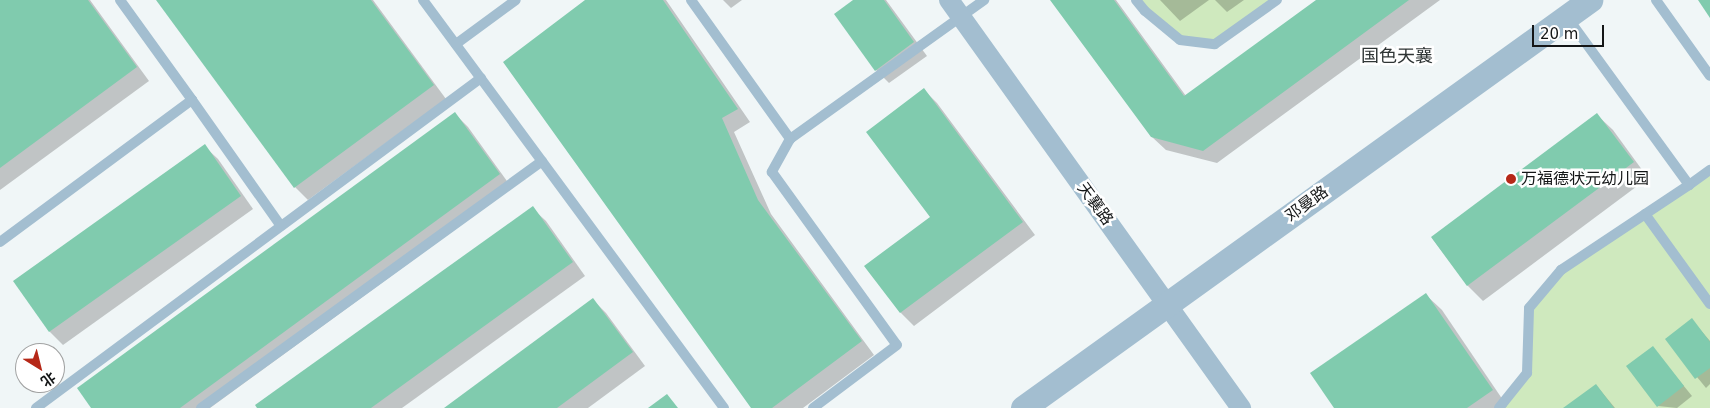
<!DOCTYPE html>
<meta charset="utf-8">
<style>
body{margin:0}
#map{position:relative;width:1710px;height:408px;overflow:hidden;background:#f0f6f7;font-family:"DejaVu Sans","Noto Sans SC",sans-serif}
div>[style]{position:absolute}
.green>*{inset:0;background:#cfe9be}
.shadow>*{inset:0;background:#0003}
.building>*{inset:0;background:#80cbae}
.service>*{height:10px;margin:-5px;padding:0 5px;transform-origin:5px;border-radius:5px;background:#a3bed0}
.minor>*{height:20px;margin:-10px;padding:0 10px;transform-origin:10px;border-radius:10px;background:#a3bed0}
.tertiary>*{height:25px;margin:-12.5px;padding:0 12.5px;transform-origin:12.5px;border-radius:12.5px;background:#a3bed0}
.dots>*{width:14px;height:14px;translate:-50% -50%;box-sizing:border-box;border:2px solid #fff;border-radius:50%}
span{translate:-50% -50%;white-space:nowrap;text-align:center;line-height:1.15;-webkit-text-stroke:5px #fff;paint-order:stroke}
.poi-label{font-size:16px;color:#141617}
.left{translate:0 -50%;text-align:left}
.street-label{font-size:16px;color:#141617}
.neighbourhood-label{font-size:18px;color:#2f3535}
.north{position:absolute;left:15px;top:343px;width:50px;height:50px;box-sizing:border-box;background:#fff;border:1px solid #a1a2a2;border-radius:50%;rotate:144deg;font-size:14px;font-weight:700;line-height:20px;text-align:center;color:#141617}
.north::after{content:'';display:block;margin:auto;width:18px;height:22px;background:#b62818;clip-path:polygon(50% 0,100% 100%,50% 72%,0 100%)}
.scale{position:absolute;left:1532px;top:25px;width:72px;height:22px;box-sizing:border-box;border:2px solid #141617;border-top:0;padding-left:6px;font-size:15px;line-height:18px;white-space:nowrap;color:#141617;-webkit-text-stroke:4px #fff;paint-order:stroke}
</style>
<div id="map">
<div class="green">
<div style="clip-path:polygon(1136px 0,1277px 0,1215px 44px,1180px 40px)"></div>
<div style="clip-path:polygon(1710px 170px,1710px 408px,1499px 408px,1527px 373px,1529px 308px,1561px 270px)"></div>
</div>
<div class="shadow">
<div style="clip-path:polygon(0 0,90px 0,149px 81px,0 190px)"></div>
<div style="clip-path:polygon(157px 0,373px 0,446px 99px,308px 200px,295px 187px)"></div>
<div style="clip-path:polygon(587px 0,666px 0,750px 122px,734px 132px,771px 214px,874px 355px,803px 408px,752px 408px)"></div>
<div style="clip-path:polygon(723px 0,742px 0,731px 8px)"></div>
<div style="clip-path:polygon(855px 0,886px 0,927px 56px,889px 83px,876px 70px)"></div>
<div style="clip-path:polygon(1052px 0,1116px 0,1186px 96px,1318px 0,1440px 0,1217px 163px,1166px 150px,1152px 137px)"></div>
<div style="clip-path:polygon(1160px 0,1209px 0,1180px 21px)"></div>
<div style="clip-path:polygon(1215px 0,1244px 0,1227px 12px)"></div>
<div style="clip-path:polygon(924px 90px,937px 103px,1035px 235px,914px 326px,901px 313px,866px 266px,931px 218px)"></div>
<div style="clip-path:polygon(455px 114px,468px 127px,512px 188px,210px 408px,92px 408px)"></div>
<div style="clip-path:polygon(1597px 115px,1613px 130px,1648px 178px,1483px 301px,1468px 286px,1432px 238px)"></div>
<div style="clip-path:polygon(204px 146px,218px 159px,253px 209px,63px 345px,50px 332px,14px 281px)"></div>
<div style="clip-path:polygon(532px 208px,546px 221px,585px 276px,402px 408px,259px 408px)"></div>
<div style="clip-path:polygon(1426px 295px,1442px 310px,1507px 406px,1504px 408px,1336px 408px)"></div>
<div style="clip-path:polygon(593px 300px,606px 313px,645px 366px,588px 408px,446px 408px)"></div>
<div style="clip-path:polygon(1692px 320px,1710px 341px,1710px 384px,1706px 388px,1666px 339px)"></div>
<div style="clip-path:polygon(1653px 348px,1692px 396px,1677px 408px,1658px 406px)"></div>
<div style="clip-path:polygon(1596px 385px,1615px 408px,1565px 408px)"></div>
</div>
<div class="building">
<div style="clip-path:polygon(0 0,88px 0,137px 67px,0 168px)"></div>
<div style="clip-path:polygon(156px 0,371px 0,434px 85px,294px 188px)"></div>
<div style="clip-path:polygon(585px 0,663px 0,738px 109px,722px 118px,758px 200px,862px 341px,772px 408px,751px 408px,503px 62px)"></div>
<div style="clip-path:polygon(853px 0,884px 0,914px 42px,875px 71px,834px 14px)"></div>
<div style="clip-path:polygon(1050px 0,1114px 0,1184px 96px,1316px 0,1409px 0,1203px 151px,1151px 137px)"></div>
<div style="clip-path:polygon(1698px 0,1710px 0,1710px 18px)"></div>
<div style="clip-path:polygon(924px 88px,1023px 222px,900px 313px,864px 266px,930px 217px,866px 132px)"></div>
<div style="clip-path:polygon(455px 112px,500px 174px,180px 408px,91px 408px,77px 388px)"></div>
<div style="clip-path:polygon(1597px 113px,1634px 162px,1467px 286px,1431px 237px)"></div>
<div style="clip-path:polygon(205px 144px,241px 196px,49px 332px,13px 281px)"></div>
<div style="clip-path:polygon(533px 206px,573px 262px,371px 408px,257px 408px,255px 405px)"></div>
<div style="clip-path:polygon(1426px 293px,1493px 390px,1467px 408px,1334px 408px,1310px 373px)"></div>
<div style="clip-path:polygon(593px 298px,633px 352px,557px 408px,444px 408px)"></div>
<div style="clip-path:polygon(1692px 318px,1710px 342px,1710px 368px,1695px 379px,1665px 339px)"></div>
<div style="clip-path:polygon(1653px 346px,1684px 386px,1657px 407px,1626px 366px)"></div>
<div style="clip-path:polygon(1596px 384px,1614px 408px,1563px 408px)"></div>
<div style="clip-path:polygon(667px 394px,678px 408px,648px 408px)"></div>
</div>
<div class="service">
<div style="left:120px;top:0;width:123px;rotate:54.2deg"></div>
<div style="left:423px;top:0;width:507px;rotate:53.58deg"></div>
<div style="left:691px;top:0;width:171px;rotate:54.5deg"></div>
<div style="left:790px;top:139px;width:239px;rotate:-35.6deg"></div>
<div style="left:1136px;top:0;width:14px;rotate:51deg"></div>
<div style="left:1145px;top:11px;width:45px;rotate:39.6deg"></div>
<div style="left:1180px;top:40px;width:35px;rotate:7deg"></div>
<div style="left:1215px;top:44px;width:76px;rotate:-35.4deg"></div>
<div style="left:1656px;top:0;width:93px;rotate:54.6deg"></div>
<div style="left:1567px;top:17px;width:208px;rotate:54deg"></div>
<div style="left:1689px;top:185px;width:26px;rotate:-36deg"></div>
<div style="left:456px;top:44px;width:74px;rotate:-36.3deg"></div>
<div style="left:790px;top:139px;width:38px;rotate:119deg"></div>
<div style="left:772px;top:172px;width:213px;rotate:54.2deg"></div>
<div style="left:897px;top:345px;width:105px;rotate:143.1deg"></div>
<div style="left:1645px;top:214px;width:111px;rotate:54.2deg"></div>
<div style="left:0;top:242px;width:239px;rotate:-36.5deg"></div>
<div style="left:192px;top:100px;width:154px;rotate:54.8deg"></div>
<div style="left:36px;top:408px;width:554px;rotate:-36.56deg"></div>
<div style="left:201px;top:408px;width:421px;rotate:-35.9deg"></div>
<div style="left:1499px;top:408px;width:45px;rotate:-51.3deg"></div>
<div style="left:1527px;top:373px;width:65px;rotate:-88.2deg"></div>
<div style="left:1529px;top:308px;width:50px;rotate:-49.9deg"></div>
<div style="left:1561px;top:270px;width:154px;rotate:-33.6deg"></div>
</div>
<div class="minor">
<div style="left:949px;top:0;width:502px;rotate:54.41deg"></div>
</div>
<div class="tertiary">
<div style="left:1023px;top:408px;width:699px;rotate:-35.74deg"></div>
</div>
<div class="dots">
<div style="left:1511px;top:179px;background:#b62818"></div>
</div>
<div class="poi-label">
<span class="left" style="left:1521px;top:179px">万福德状元幼儿园</span>
</div>
<div class="street-label">
<span style="left:1095px;top:204px;rotate:54deg">天襄路</span>
<span style="left:1307px;top:204px;rotate:-36deg">邓曼路</span>
</div>
<div class="neighbourhood-label">
<span style="left:1397px;top:56px">国色天襄</span>
</div>
<div class="north">北</div>
<div class="scale">20 m</div>
</div>
